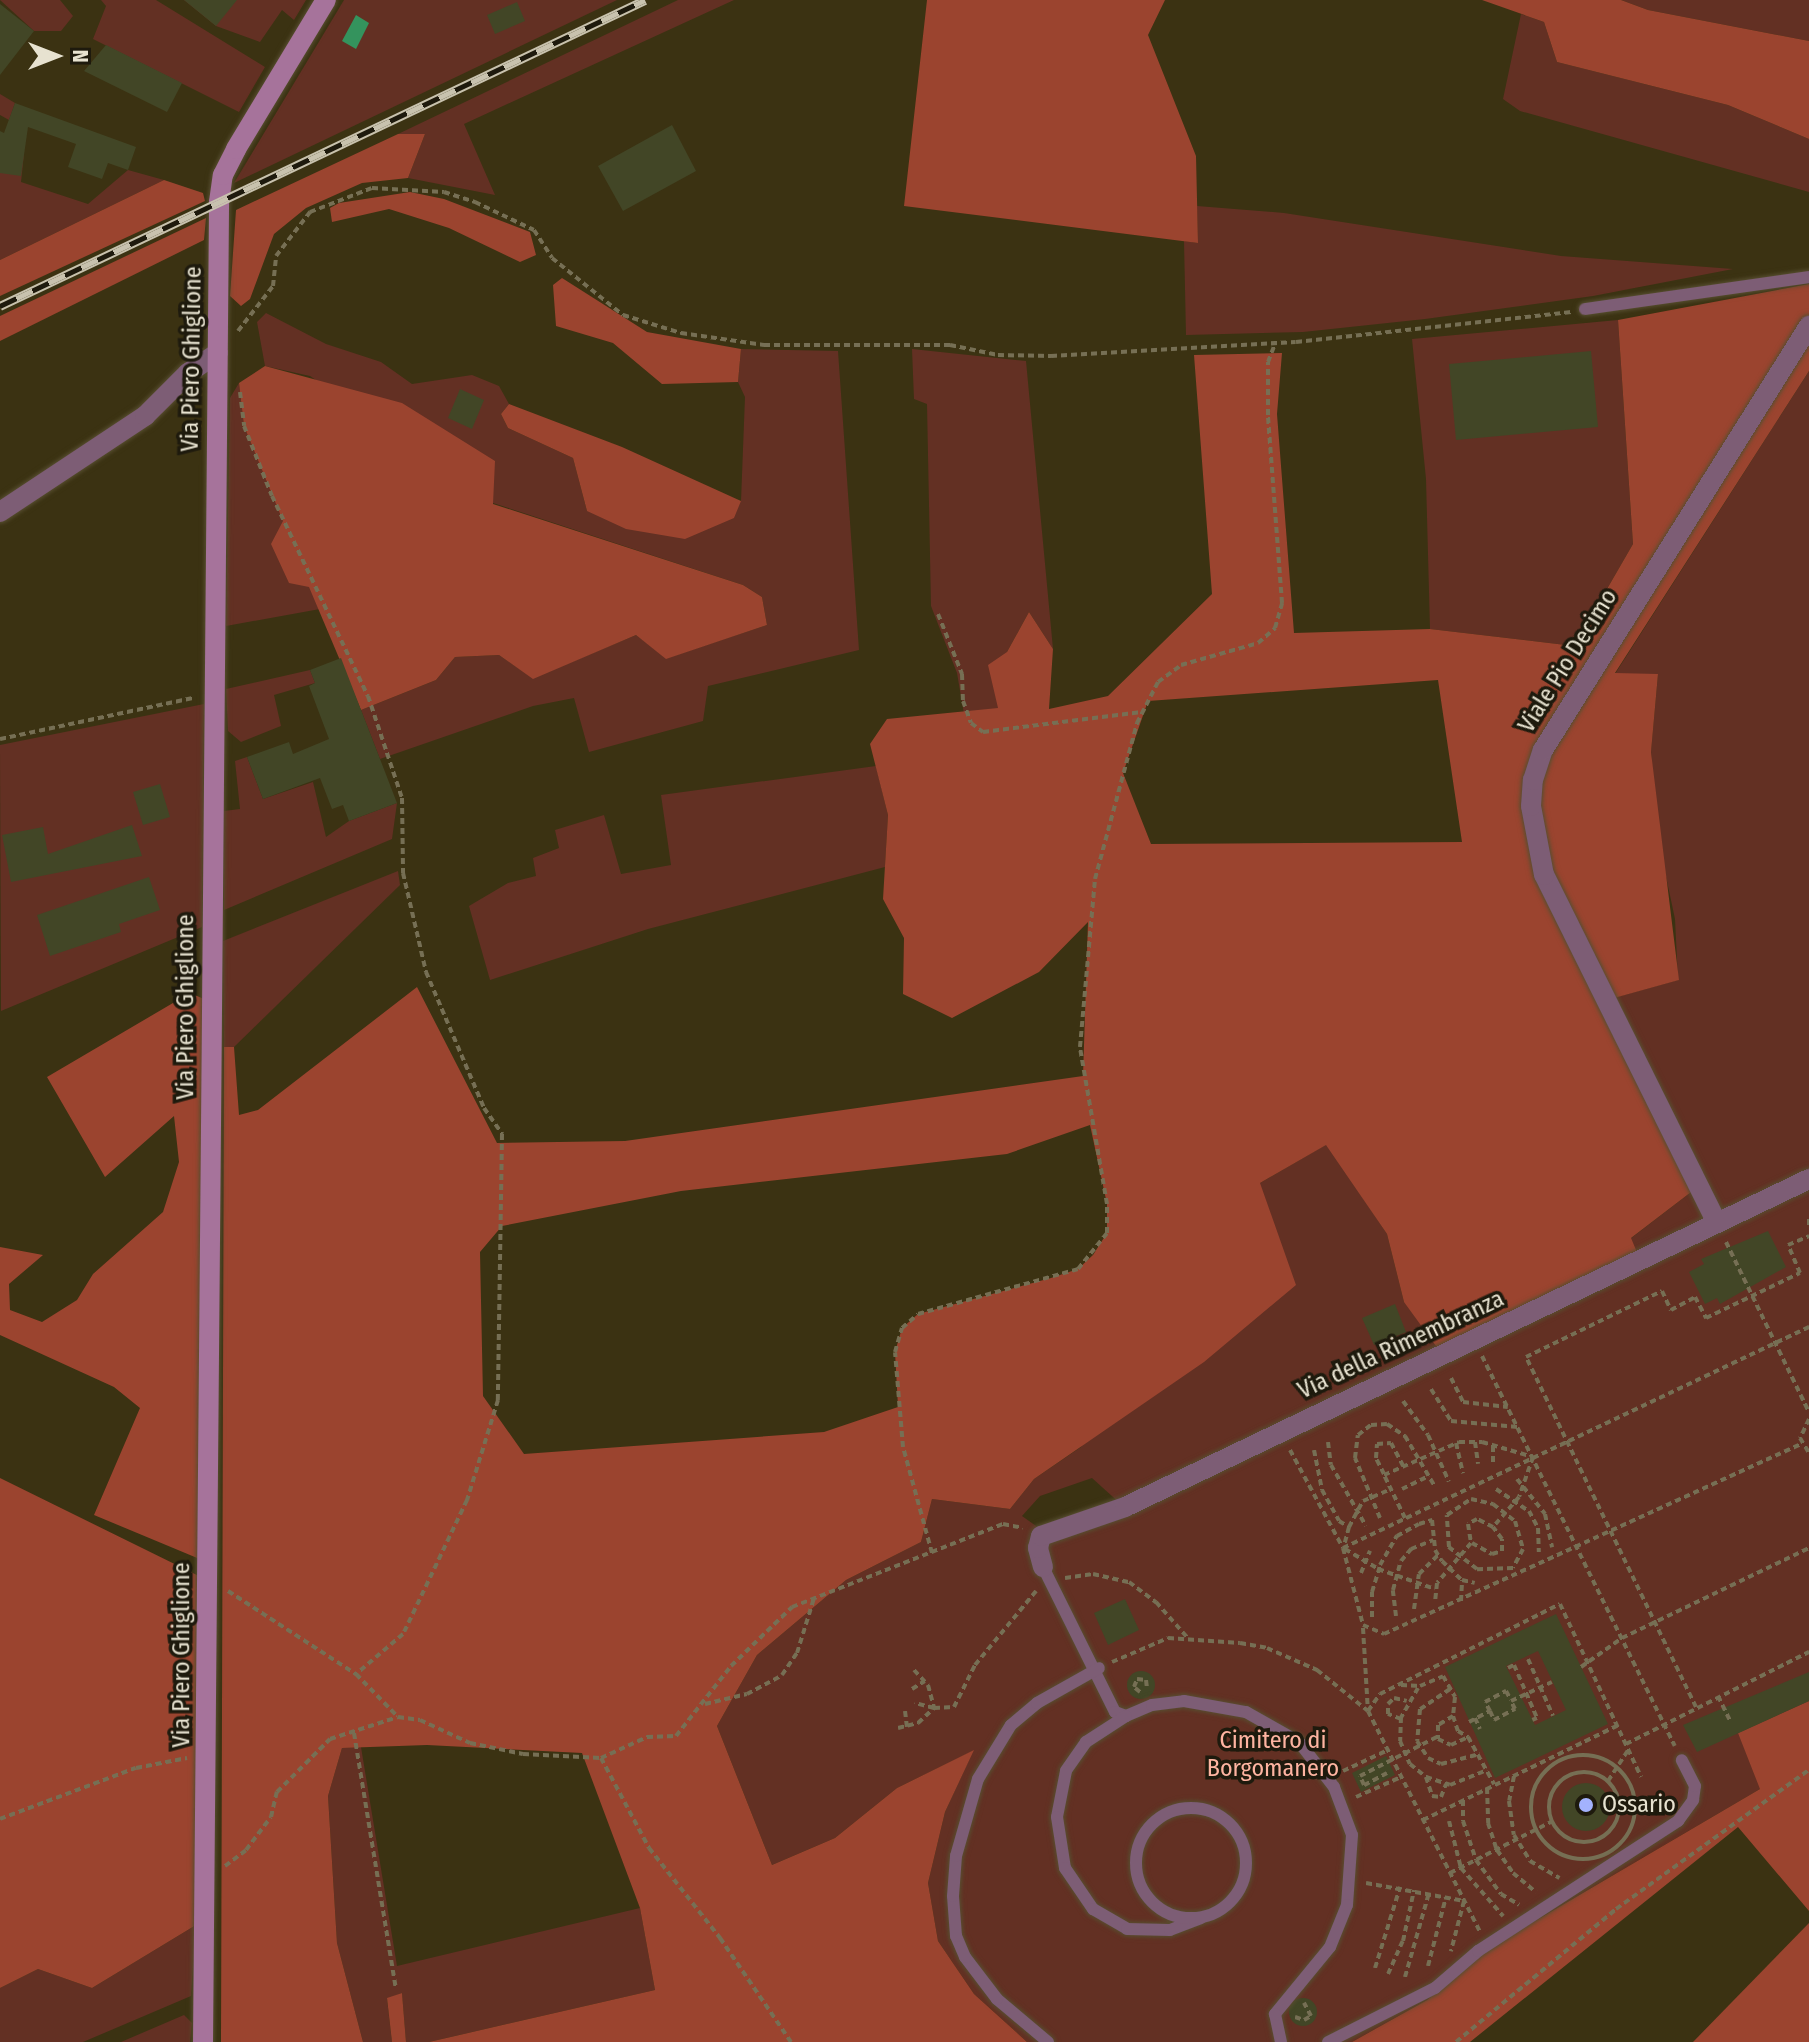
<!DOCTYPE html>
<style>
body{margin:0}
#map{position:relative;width:1809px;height:2042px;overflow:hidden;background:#3b3212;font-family:"Fira Sans Condensed",sans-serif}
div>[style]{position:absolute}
.green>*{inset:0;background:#633023}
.forest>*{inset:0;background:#9b442f}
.water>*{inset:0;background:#34935d}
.building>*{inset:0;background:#424626}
.round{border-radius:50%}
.path>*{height:4px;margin-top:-2px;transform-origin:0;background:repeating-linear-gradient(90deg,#766f54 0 6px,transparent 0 10px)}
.path>.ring{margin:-2px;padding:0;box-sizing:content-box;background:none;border:4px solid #766f54;border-radius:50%}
.roads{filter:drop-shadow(0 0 2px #574e30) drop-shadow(0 0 2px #574e30)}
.lane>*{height:12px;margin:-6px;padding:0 6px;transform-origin:6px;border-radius:6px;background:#7d5d75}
.lane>.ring{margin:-6px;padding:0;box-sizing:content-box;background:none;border:12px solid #7d5d75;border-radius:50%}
.street>*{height:20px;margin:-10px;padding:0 10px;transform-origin:10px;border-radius:10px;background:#7d5d75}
.secondary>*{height:20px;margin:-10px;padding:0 10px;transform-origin:10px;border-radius:10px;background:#a6739b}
.rail>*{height:9px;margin-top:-4.5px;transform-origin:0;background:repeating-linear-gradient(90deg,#1e1a0d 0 18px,#c8c2ae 0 36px);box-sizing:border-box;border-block:2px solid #c8c2ae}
.dots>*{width:22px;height:22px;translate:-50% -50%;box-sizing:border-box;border:4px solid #1e1a0d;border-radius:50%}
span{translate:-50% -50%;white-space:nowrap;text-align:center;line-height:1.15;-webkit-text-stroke:7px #1e1a0d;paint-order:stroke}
.street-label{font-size:24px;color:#e7e2d0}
.park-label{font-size:24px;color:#feb4a1}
.poi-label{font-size:24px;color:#e7e2d0}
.left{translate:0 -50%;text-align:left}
.north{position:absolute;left:16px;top:16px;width:80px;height:80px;-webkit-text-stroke:6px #1e1a0d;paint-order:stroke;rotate:90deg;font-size:22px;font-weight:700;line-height:32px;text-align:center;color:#e7e2d0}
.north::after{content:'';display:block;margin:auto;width:28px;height:36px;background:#e7e2d0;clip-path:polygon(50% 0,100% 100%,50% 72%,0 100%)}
</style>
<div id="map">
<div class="green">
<div style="clip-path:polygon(0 0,60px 0,73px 16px,61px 31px,34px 31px)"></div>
<div style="clip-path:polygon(101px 0,156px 0,265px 67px,239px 112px,93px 39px,106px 6px)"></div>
<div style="clip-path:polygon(184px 0,306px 0,294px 20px,282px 10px,260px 42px,216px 26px)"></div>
<div style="clip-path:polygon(344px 0,617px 0,234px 183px)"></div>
<div style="clip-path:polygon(678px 0,734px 0,464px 124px,495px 195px,408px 178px,425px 134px,398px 134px)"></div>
<div style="clip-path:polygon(1621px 0,1809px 0,1809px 41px,1648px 10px)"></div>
<div style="clip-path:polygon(1521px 14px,1544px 22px,1557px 62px,1728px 105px,1809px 139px,1809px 192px,1520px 111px,1503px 99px)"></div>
<div style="clip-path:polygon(0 94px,15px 103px,9px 120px,0 115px)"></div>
<div style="clip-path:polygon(9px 135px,24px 154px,21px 182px,88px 204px,128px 170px,164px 180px,0 260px,0 155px)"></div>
<div style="clip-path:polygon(1197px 206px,1284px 213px,1561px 256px,1733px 269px,1593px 296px,1425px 319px,1303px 332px,1186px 335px,1184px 241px,1198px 243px)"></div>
<div style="clip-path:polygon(266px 313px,326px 344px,381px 362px,412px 384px,472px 375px,499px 386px,509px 404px,501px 414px,508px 428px,573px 458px,587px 511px,741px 501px,745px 397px,738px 382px,741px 349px,838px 351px,859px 650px,708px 686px,703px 721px,589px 752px,574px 698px,533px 706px,380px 759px,361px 710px,436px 680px,455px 657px,499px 655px,533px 678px,636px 635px,667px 658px,767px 625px,762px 597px,743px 585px,493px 503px,310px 376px,265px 366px,257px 322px)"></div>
<div style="clip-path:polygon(1618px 320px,1633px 544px,1574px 646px,1430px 629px,1426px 479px,1412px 339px)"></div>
<div style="clip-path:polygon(912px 349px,1026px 361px,1053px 649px,1029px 612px,1007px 652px,999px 709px,964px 714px,957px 673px,931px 606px,927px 404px,914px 399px)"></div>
<div style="clip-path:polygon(evenodd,1809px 371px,1809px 1701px,1760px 1789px,1491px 1947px,1427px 2000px,1352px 2042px,1027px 2042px,974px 1994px,938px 1941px,928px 1883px,945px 1812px,973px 1751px,897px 1788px,835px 1838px,772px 1865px,717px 1726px,757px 1655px,846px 1580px,921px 1542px,932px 1499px,1010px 1509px,1034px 1479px,1081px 1447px,1260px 1183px,1327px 1144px,1387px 1234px,1404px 1302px,1639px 1257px,1630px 1239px,1699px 1186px,1606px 1000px,1678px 980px,1675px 919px,1657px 834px,1651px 751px,1658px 674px,1615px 674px,1809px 371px,1092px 1478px,1124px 1507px,1046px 1533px,1022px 1516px,1040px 1496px,1092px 1478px)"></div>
<div style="clip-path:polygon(239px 383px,244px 426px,320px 609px,226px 626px,230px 398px)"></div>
<div style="clip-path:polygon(310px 670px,315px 683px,274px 695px,281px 726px,241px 742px,228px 731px,226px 689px)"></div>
<div style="clip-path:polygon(204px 704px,202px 927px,1px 1011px,0 745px)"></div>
<div style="clip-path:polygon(247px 757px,263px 799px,313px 782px,326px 837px,349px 821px,397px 803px,392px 839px,224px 910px,224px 811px,240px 809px,235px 761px)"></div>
<div style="clip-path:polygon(876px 766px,888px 815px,885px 867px,648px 929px,490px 980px,469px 906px,508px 883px,536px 876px,533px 858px,559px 848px,555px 830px,604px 815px,621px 874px,671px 865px,661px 795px)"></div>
<div style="clip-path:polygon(398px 871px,400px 885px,234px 1047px,224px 1047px,223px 941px)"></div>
<div style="clip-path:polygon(361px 1747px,397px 1966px,640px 1908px,655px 1990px,429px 2042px,406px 2042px,402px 1993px,387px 1999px,392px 2042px,363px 2042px,337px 1943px,328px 1796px,342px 1748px)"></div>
<div style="clip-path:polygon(196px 1925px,191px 1996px,83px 2042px,0 2042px,0 1988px,38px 1969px,92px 1988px)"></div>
<div style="clip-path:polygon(184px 2015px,192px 2023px,190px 2042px,121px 2042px)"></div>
</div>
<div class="forest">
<div style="clip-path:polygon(927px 0,1165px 0,1148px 35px,1196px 156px,1198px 243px,904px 206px)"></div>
<div style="clip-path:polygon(1482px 0,1621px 0,1648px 10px,1809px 41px,1809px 139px,1728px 105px,1557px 62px,1544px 22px)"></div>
<div style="clip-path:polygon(398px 134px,425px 134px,408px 178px,362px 183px,306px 208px,274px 234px,250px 299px,241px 306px,230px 296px,236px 210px)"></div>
<div style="clip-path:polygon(164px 180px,203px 193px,205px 201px,0 296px,0 260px)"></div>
<div style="clip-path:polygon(410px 192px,444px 199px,530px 232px,536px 255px,520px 262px,449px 228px,389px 209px,332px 222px,330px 208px,339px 203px)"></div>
<div style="clip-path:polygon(206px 218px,204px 240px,0 341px,0 316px)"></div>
<div style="clip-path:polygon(562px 278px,647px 332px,741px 349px,738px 382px,662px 384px,613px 343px,556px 326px,553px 285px)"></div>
<div style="clip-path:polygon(evenodd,1809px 284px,1809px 371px,1615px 673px,1658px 674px,1651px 752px,1679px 980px,1607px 1000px,1699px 1186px,1631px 1238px,1639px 1257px,1444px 1357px,1404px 1302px,1387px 1234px,1326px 1145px,1260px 1183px,1296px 1285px,1204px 1362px,1034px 1479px,1010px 1509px,932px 1499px,921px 1542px,846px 1580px,757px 1655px,717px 1726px,772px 1865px,835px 1838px,897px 1788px,974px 1750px,945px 1812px,928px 1883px,938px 1941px,974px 1994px,1027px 2042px,429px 2042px,655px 1990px,640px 1908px,582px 1753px,427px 1745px,342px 1748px,328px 1796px,337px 1943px,363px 2042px,221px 2042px,224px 1047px,234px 1047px,239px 1115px,258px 1110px,417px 987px,497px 1143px,625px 1141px,1083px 1076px,1088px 922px,1039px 972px,952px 1018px,903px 994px,904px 938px,883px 899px,888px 815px,870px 744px,887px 719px,998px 708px,988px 665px,1007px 652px,1029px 612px,1053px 649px,1049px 709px,1108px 696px,1212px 594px,1194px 355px,1282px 353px,1277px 414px,1294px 633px,1430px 629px,1574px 646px,1633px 544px,1618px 320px,1809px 284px,1438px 680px,1462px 842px,1151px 844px,1123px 773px,1148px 701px,1438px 680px,1809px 284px,1090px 1125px,1107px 1204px,1107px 1233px,1093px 1255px,1078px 1269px,1051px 1278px,918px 1314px,902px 1328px,895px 1352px,898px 1407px,824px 1432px,524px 1454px,483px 1396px,480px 1252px,502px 1226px,681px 1191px,1007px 1154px,1090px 1125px)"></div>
<div style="clip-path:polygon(265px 366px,402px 403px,495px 461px,493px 504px,743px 585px,762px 597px,767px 625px,666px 659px,636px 635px,533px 679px,499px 655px,455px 657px,436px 680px,361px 710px,309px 587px,289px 583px,271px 544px,283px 521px,244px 426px,239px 383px)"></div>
<div style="clip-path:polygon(509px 404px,622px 447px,741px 501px,734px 518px,685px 539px,626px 529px,587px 511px,573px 458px,508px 428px,501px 414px)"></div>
<div style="clip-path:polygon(190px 993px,204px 999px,202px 1560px,94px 1515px,140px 1408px,114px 1387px,0 1335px,0 1247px,43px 1255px,9px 1284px,10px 1310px,42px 1322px,77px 1300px,93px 1274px,163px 1212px,179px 1162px,174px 1116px,105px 1177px,47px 1077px)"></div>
<div style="clip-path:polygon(0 1478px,203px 1578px,196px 1925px,92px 1988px,38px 1969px,0 1988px)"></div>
<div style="clip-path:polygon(1809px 1701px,1809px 1911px,1738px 1827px,1470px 2042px,1352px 2042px,1427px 2000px,1491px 1947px,1760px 1789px,1738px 1733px)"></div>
<div style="clip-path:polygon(1809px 1923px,1809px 2042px,1693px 2042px)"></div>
<div style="clip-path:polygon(402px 1993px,406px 2042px,392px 2042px,387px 1998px)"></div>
</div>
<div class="water">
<div style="clip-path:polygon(356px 15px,369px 23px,356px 49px,342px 41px)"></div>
</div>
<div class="building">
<div style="clip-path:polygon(184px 0,237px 0,216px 26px)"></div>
<div style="clip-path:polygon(517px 2px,525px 21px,495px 34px,487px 15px)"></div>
<div style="clip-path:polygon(0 4px,34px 31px,0 75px)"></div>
<div style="clip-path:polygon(106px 45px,182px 83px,167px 112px,84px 71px)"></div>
<div style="clip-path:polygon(15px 103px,136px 147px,128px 170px,108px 163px,102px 179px,68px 167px,76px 144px,28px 127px,21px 176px,0 173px,0 131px,4px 133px)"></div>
<div style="clip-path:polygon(672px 125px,696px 171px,623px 211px,598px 166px)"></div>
<div style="clip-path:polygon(1591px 351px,1598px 427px,1456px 440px,1449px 364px)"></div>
<div style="clip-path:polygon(460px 389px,484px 400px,472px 429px,448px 418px)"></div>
<div style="clip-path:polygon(341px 658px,397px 803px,349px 821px,343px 805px,332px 809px,320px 778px,263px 799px,247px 757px,289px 742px,293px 754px,329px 739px,309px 686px,315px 683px,310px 670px)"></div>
<div style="clip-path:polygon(160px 784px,170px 817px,143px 825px,133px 792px)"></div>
<div style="clip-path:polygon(132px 825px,142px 856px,11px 882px,2px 835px,43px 827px,48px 854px)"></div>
<div style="clip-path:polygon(149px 877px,160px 910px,119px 924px,121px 932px,50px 956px,37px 915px)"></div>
<div style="clip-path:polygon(1768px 1231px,1786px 1267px,1720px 1304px,1717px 1298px,1705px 1304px,1689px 1272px,1704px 1264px,1701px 1259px)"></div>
<div style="clip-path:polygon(1395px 1304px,1406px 1332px,1374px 1345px,1362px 1318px)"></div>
<div style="clip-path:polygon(1125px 1599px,1139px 1630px,1108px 1645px,1094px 1613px)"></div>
<div style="clip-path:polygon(evenodd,1556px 1614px,1608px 1724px,1495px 1778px,1445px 1667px,1556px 1614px,1538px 1651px,1566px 1710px,1535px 1725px,1506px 1666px,1538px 1651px)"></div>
<div class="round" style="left:1127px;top:1671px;width:28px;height:28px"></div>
<div style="clip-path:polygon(1809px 1672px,1809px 1701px,1697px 1752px,1683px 1725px)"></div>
<div style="clip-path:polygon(1386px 1756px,1395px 1775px,1361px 1792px,1352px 1773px)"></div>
<div class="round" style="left:1562px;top:1783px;width:48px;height:48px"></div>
<div class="round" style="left:1289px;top:1998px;width:28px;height:28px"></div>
</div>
<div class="path">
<div style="left:238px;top:331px;width:57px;rotate:-52.1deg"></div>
<div style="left:273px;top:286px;width:30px;rotate:-84deg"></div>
<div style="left:276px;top:256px;width:56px;rotate:-52.3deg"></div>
<div style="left:310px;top:212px;width:66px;rotate:-21.2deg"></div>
<div style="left:372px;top:188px;width:72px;rotate:3.2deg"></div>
<div style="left:444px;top:192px;width:33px;rotate:18deg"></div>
<div style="left:475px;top:202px;width:65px;rotate:25.4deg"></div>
<div style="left:534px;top:230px;width:33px;rotate:57deg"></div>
<div style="left:552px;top:258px;width:91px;rotate:38.8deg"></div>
<div style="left:623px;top:315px;width:61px;rotate:17.2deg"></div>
<div style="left:681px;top:333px;width:84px;rotate:8.2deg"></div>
<div style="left:764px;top:345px;width:186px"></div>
<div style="left:950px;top:345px;width:49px;rotate:11.8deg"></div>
<div style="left:998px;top:355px;width:53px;rotate:1.1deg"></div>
<div style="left:1051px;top:356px;width:245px;rotate:-3.3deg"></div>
<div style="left:1296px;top:342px;width:277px;rotate:-6.2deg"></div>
<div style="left:240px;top:392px;width:34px;rotate:83deg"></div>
<div style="left:244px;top:426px;width:75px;rotate:68.2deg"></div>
<div style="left:272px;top:496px;width:222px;rotate:64.4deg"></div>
<div style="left:368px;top:696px;width:108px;rotate:71.6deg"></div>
<div style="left:402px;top:798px;width:75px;rotate:89.2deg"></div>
<div style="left:403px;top:873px;width:102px;rotate:76.9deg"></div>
<div style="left:426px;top:972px;width:148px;rotate:66.9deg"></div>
<div style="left:484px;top:1108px;width:32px;rotate:55deg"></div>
<div style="left:502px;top:1134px;width:266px;rotate:90.9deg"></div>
<div style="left:498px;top:1400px;width:105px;rotate:107.2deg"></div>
<div style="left:467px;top:1500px;width:148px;rotate:115.5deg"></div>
<div style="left:403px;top:1634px;width:62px;rotate:139.6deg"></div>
<div style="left:938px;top:614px;width:65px;rotate:68.2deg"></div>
<div style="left:962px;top:674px;width:27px;rotate:88deg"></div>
<div style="left:963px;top:701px;width:23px;rotate:70deg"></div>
<div style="left:971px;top:723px;width:15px;rotate:37deg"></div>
<div style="left:983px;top:732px;width:160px;rotate:-7.2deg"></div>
<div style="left:0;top:739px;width:197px;rotate:-12deg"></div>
<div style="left:1809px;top:1219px;width:6px;rotate:90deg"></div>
<div style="left:1726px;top:1242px;width:189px;rotate:64deg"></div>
<div style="left:1482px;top:1356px;width:435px;rotate:63.7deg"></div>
<div style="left:1451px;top:1378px;width:27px;rotate:63deg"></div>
<div style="left:1463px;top:1402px;width:45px;rotate:6.3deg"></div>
<div style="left:1431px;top:1389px;width:38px;rotate:58deg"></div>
<div style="left:1451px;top:1421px;width:67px;rotate:5.1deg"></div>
<div style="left:1403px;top:1401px;width:42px;rotate:53.7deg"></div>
<div style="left:1428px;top:1435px;width:51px;rotate:65.9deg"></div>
<div style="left:1809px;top:1419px;width:21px;rotate:115deg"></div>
<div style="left:1800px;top:1438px;width:17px;rotate:59deg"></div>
<div style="left:1328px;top:1442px;width:23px;rotate:83deg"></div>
<div style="left:1331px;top:1465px;width:70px;rotate:60.2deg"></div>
<div style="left:1475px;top:1442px;width:22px;rotate:82deg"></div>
<div style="left:1456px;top:1443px;width:31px;rotate:77deg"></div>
<div style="left:1290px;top:1450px;width:111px;rotate:61.6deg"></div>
<div style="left:1343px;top:1548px;width:80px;rotate:75.4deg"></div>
<div style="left:1363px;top:1625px;width:23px;rotate:23deg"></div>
<div style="left:1384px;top:1634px;width:458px;rotate:-24.5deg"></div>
<div style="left:1314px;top:1450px;width:41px;rotate:78.7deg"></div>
<div style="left:1322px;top:1490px;width:35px;rotate:61deg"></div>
<div style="left:1339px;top:1521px;width:12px;rotate:31deg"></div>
<div style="left:1349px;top:1527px;width:20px;rotate:105deg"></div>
<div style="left:1493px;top:1462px;width:17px;rotate:-90deg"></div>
<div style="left:1384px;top:1474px;width:18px;rotate:-117deg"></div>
<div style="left:1376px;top:1458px;width:14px;rotate:-86deg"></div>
<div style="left:1377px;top:1444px;width:14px;rotate:-4deg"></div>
<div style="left:1391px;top:1443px;width:26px;rotate:62deg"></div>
<div style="left:1517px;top:1479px;width:45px;rotate:51.3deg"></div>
<div style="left:1545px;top:1514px;width:34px;rotate:78deg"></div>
<div style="left:1402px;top:1489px;width:30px;rotate:-26deg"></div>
<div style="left:1496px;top:1489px;width:40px;rotate:34deg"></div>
<div style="left:1529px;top:1511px;width:19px;rotate:62deg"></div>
<div style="left:1538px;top:1528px;width:24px;rotate:88deg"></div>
<div style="left:1471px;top:1499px;width:23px;rotate:13deg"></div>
<div style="left:1493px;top:1504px;width:28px;rotate:38deg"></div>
<div style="left:1515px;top:1521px;width:29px;rotate:74deg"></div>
<div style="left:1523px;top:1549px;width:21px;rotate:118deg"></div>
<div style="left:1513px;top:1568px;width:36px;rotate:178deg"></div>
<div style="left:1477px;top:1569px;width:36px;rotate:-142deg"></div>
<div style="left:1449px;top:1547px;width:32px;rotate:-94deg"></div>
<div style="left:1447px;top:1515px;width:29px;rotate:-34deg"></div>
<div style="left:1380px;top:1518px;width:65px;rotate:-112.6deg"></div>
<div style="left:1355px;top:1458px;width:23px;rotate:-83deg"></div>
<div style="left:1358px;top:1435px;width:16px;rotate:-38deg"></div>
<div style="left:1371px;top:1425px;width:16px;rotate:-4deg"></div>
<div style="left:1387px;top:1424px;width:22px;rotate:34deg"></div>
<div style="left:1405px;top:1436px;width:57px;rotate:59.4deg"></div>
<div style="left:1405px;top:1518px;width:48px;rotate:-116deg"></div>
<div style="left:1384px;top:1475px;width:82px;rotate:-23.7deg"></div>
<div style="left:1459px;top:1442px;width:23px"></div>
<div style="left:1482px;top:1442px;width:53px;rotate:16.4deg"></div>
<div style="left:1533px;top:1457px;width:42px;rotate:109.3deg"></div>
<div style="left:1519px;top:1497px;width:40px;rotate:131deg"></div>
<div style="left:1493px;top:1527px;width:18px;rotate:-153deg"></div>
<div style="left:1477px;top:1519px;width:10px;rotate:151deg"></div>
<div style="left:1468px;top:1524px;width:19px;rotate:81deg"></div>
<div style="left:1471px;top:1543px;width:52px;rotate:130.4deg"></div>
<div style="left:1437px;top:1583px;width:20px;rotate:96deg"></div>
<div style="left:1349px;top:1527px;width:30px;rotate:-62deg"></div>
<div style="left:1363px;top:1501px;width:30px;rotate:-23deg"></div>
<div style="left:1472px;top:1543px;width:23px;rotate:29deg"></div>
<div style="left:1492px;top:1554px;width:10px;rotate:-17deg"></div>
<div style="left:1502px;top:1551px;width:12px;rotate:-90deg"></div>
<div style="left:1502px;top:1539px;width:15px;rotate:-127deg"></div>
<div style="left:1343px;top:1548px;width:516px;rotate:-25.37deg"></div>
<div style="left:1345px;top:1549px;width:39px;rotate:31deg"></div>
<div style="left:1378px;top:1569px;width:60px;rotate:19.3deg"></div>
<div style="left:932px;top:1553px;width:110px;rotate:-105.3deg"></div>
<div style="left:903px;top:1447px;width:95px;rotate:-94.8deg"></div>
<div style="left:895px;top:1352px;width:25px;rotate:-74deg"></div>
<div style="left:902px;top:1328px;width:21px;rotate:-41deg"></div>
<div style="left:918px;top:1314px;width:166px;rotate:-15.7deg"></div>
<div style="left:1078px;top:1269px;width:46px;rotate:-51.1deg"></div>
<div style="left:1107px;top:1233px;width:29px;rotate:-90deg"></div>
<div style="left:1107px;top:1204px;width:159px;rotate:-99.8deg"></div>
<div style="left:1080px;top:1047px;width:169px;rotate:-84.9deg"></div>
<div style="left:1095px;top:879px;width:162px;rotate:-74.9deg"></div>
<div style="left:1137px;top:723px;width:46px;rotate:-62.9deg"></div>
<div style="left:1158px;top:682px;width:29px;rotate:-36deg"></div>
<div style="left:1181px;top:665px;width:80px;rotate:-15.9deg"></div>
<div style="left:1258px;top:643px;width:23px;rotate:-41deg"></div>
<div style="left:1275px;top:628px;width:26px;rotate:-74deg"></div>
<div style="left:1282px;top:603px;width:189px;rotate:-94.3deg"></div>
<div style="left:1268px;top:415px;width:53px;rotate:-90deg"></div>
<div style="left:1268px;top:362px;width:19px;rotate:-69deg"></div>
<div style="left:1361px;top:1573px;width:24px;rotate:-68deg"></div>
<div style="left:1065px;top:1578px;width:28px;rotate:-8deg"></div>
<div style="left:1093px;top:1574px;width:37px;rotate:13deg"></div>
<div style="left:1129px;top:1582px;width:34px;rotate:37deg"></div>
<div style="left:1156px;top:1602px;width:47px;rotate:48.5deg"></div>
<div style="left:228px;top:1591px;width:153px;rotate:33deg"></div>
<div style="left:356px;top:1674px;width:60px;rotate:45.7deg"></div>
<div style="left:1461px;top:1601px;width:21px;rotate:-87deg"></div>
<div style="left:1414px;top:1609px;width:35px;rotate:-82deg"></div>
<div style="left:1419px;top:1574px;width:27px;rotate:-45deg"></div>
<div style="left:1396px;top:1616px;width:26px;rotate:-97deg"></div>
<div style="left:1393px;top:1590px;width:30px;rotate:-75deg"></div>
<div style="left:1401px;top:1561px;width:16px;rotate:-50deg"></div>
<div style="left:1411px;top:1549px;width:24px;rotate:-22deg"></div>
<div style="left:1372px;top:1617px;width:25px;rotate:-90deg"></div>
<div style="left:1372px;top:1592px;width:28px;rotate:-73deg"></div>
<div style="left:1380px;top:1565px;width:34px;rotate:-60deg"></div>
<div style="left:1397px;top:1536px;width:25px;rotate:-29deg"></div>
<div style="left:1419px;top:1524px;width:14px;rotate:-17deg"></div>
<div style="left:1432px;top:1520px;width:30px;rotate:84deg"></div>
<div style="left:1435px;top:1550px;width:13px;rotate:58deg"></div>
<div style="left:1442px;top:1561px;width:28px;rotate:44deg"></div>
<div style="left:1462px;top:1580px;width:13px;rotate:13deg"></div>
<div style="left:1363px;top:1628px;width:83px;rotate:86.6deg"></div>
<div style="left:1368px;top:1711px;width:248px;rotate:63.1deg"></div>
<div style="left:1528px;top:1659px;width:62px;rotate:66.3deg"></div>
<div style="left:1112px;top:1662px;width:61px;rotate:-23.2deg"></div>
<div style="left:1168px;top:1638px;width:72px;rotate:4deg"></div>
<div style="left:1240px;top:1643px;width:27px;rotate:10deg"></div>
<div style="left:1267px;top:1648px;width:55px;rotate:23.7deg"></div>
<div style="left:1317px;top:1670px;width:65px;rotate:38.8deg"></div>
<div style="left:1368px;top:1711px;width:21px;rotate:-55deg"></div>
<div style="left:1380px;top:1694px;width:201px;rotate:-26.6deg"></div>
<div style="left:1560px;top:1604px;width:191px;rotate:64.9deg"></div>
<div style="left:1581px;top:1667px;width:50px;rotate:-35.3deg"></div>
<div style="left:1622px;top:1638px;width:208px;rotate:-25.7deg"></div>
<div style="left:1508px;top:1668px;width:7px;rotate:-27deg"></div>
<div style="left:1514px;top:1665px;width:58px;rotate:66.5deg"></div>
<div style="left:1537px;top:1718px;width:5px;rotate:158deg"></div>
<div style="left:914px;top:1670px;width:21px;rotate:47deg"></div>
<div style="left:928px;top:1685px;width:24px;rotate:75deg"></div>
<div style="left:934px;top:1708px;width:20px;rotate:-3deg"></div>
<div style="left:954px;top:1707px;width:47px;rotate:-63.4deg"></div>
<div style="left:975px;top:1665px;width:96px;rotate:-50.5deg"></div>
<div style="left:1401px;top:1685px;width:19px;rotate:3deg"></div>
<div style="left:1420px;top:1686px;width:25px;rotate:-23deg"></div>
<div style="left:1443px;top:1676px;width:24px;rotate:60deg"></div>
<div style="left:1455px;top:1697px;width:19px;rotate:96deg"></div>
<div style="left:1453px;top:1716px;width:17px;rotate:149deg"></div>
<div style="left:1438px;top:1725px;width:14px;rotate:90deg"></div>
<div style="left:1438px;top:1739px;width:14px;rotate:25deg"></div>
<div style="left:1451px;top:1745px;width:19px;rotate:-25deg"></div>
<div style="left:1468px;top:1737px;width:54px;rotate:61deg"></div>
<div style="left:1418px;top:1688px;width:34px;rotate:120deg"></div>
<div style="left:1401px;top:1717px;width:24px;rotate:92deg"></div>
<div style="left:1400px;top:1741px;width:25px;rotate:67deg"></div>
<div style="left:1410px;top:1764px;width:21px;rotate:39deg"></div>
<div style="left:1426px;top:1777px;width:25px;rotate:18deg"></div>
<div style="left:1450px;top:1785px;width:40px;rotate:-22deg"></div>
<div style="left:912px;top:1689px;width:15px;rotate:-32deg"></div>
<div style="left:1450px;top:1689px;width:36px;rotate:146deg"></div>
<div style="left:1420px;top:1709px;width:32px;rotate:95deg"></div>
<div style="left:1417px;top:1741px;width:20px;rotate:57deg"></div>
<div style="left:1428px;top:1758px;width:14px;rotate:25deg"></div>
<div style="left:1441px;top:1764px;width:40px;rotate:-14.4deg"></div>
<div style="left:1140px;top:1692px;width:8px;rotate:-140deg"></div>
<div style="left:1134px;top:1687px;width:9px;rotate:-69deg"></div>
<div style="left:1137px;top:1679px;width:9px;rotate:6deg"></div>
<div style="left:1146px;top:1680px;width:8px;rotate:83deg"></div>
<div style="left:1718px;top:1696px;width:28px;rotate:64deg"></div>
<div style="left:705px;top:1704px;width:43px;rotate:-13.4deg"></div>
<div style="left:747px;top:1694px;width:40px;rotate:-28deg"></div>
<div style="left:782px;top:1675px;width:27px;rotate:-56deg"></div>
<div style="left:797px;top:1653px;width:58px;rotate:-72.8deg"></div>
<div style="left:1696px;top:1707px;width:389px;rotate:-115.9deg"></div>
<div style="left:1526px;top:1357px;width:151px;rotate:-25.9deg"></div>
<div style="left:1662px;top:1291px;width:21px;rotate:65deg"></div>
<div style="left:1671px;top:1310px;width:27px;rotate:-28deg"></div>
<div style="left:1695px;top:1297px;width:24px;rotate:62deg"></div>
<div style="left:1706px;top:1318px;width:104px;rotate:-25.6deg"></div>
<div style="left:1800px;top:1273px;width:30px;rotate:-113deg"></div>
<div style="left:1788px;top:1245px;width:23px;rotate:-23deg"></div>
<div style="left:905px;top:1711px;width:16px;rotate:83deg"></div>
<div style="left:1490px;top:1711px;width:10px;rotate:-119deg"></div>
<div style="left:1485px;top:1702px;width:24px;rotate:-28deg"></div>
<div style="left:1506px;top:1691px;width:10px;rotate:61deg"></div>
<div style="left:1453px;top:1716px;width:16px;rotate:72deg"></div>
<div style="left:1458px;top:1731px;width:12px;rotate:31deg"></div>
<div style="left:1475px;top:1718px;width:12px;rotate:66deg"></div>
<div style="left:1401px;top:1719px;width:14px;rotate:-159deg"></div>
<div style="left:1388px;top:1714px;width:10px;rotate:-90deg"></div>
<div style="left:1388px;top:1704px;width:8px;rotate:-45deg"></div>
<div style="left:1394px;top:1698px;width:13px;rotate:13deg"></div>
<div style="left:1469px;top:1722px;width:24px;rotate:-28deg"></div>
<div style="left:1490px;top:1711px;width:10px;rotate:66deg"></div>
<div style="left:1494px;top:1720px;width:24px;rotate:-28deg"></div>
<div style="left:1515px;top:1709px;width:9px;rotate:-117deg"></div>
<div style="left:1511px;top:1701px;width:45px;rotate:-24.9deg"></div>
<div style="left:898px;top:1728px;width:21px;rotate:-14deg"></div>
<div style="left:918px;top:1723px;width:22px;rotate:-43deg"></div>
<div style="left:934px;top:1708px;width:20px;rotate:-165deg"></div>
<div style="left:354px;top:1733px;width:259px;rotate:80.7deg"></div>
<div style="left:1626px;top:1744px;width:205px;rotate:-26.7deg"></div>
<div class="ring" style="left:1531px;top:1755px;width:100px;height:100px"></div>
<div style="left:601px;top:1758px;width:102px;rotate:61.9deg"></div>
<div style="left:649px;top:1848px;width:115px;rotate:51.7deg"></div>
<div style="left:720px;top:1938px;width:126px;rotate:55.7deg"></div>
<div style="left:1343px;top:1771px;width:50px;rotate:-25deg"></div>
<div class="ring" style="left:1549px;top:1772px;width:66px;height:66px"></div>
<div style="left:1387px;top:1773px;width:26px;rotate:152deg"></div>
<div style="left:1364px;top:1785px;width:10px;rotate:-114deg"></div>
<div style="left:1360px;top:1776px;width:86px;rotate:-26.9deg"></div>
<div style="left:1514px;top:1776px;width:25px;rotate:101deg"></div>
<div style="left:1509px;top:1801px;width:34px;rotate:82deg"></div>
<div style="left:1514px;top:1835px;width:31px;rotate:58deg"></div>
<div style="left:1530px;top:1861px;width:34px;rotate:30deg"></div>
<div style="left:1426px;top:1777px;width:20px;rotate:72deg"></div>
<div style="left:1432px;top:1796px;width:9px;rotate:6deg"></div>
<div style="left:1441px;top:1797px;width:14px;rotate:-69deg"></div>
<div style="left:1608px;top:1781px;width:37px;rotate:-57deg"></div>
<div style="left:1487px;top:1788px;width:35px;rotate:88deg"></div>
<div style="left:1488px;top:1823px;width:28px;rotate:72deg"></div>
<div style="left:1497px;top:1850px;width:28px;rotate:55deg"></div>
<div style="left:1513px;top:1873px;width:30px;rotate:40deg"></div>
<div style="left:1356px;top:1797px;width:49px;rotate:-24deg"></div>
<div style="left:1463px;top:1800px;width:21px;rotate:90deg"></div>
<div style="left:1463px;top:1821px;width:41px;rotate:71.6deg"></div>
<div style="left:1476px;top:1860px;width:42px;rotate:53.7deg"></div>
<div style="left:1501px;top:1894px;width:21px;rotate:31deg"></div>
<div style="left:0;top:1819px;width:145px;rotate:-20.6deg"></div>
<div style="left:136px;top:1768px;width:52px;rotate:-11.1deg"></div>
<div style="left:1423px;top:1820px;width:216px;rotate:-25.9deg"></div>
<div style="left:1449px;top:1821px;width:49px;rotate:75.7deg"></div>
<div style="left:1461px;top:1868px;width:64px;rotate:48.8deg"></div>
<div style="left:225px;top:1866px;width:26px;rotate:-37deg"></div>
<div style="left:246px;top:1850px;width:41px;rotate:-52.9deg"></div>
<div style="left:271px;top:1817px;width:26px;rotate:-77deg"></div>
<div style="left:277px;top:1792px;width:75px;rotate:-45deg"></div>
<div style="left:330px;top:1739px;width:71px;rotate:-17.9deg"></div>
<div style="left:398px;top:1717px;width:22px;rotate:8deg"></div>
<div style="left:420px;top:1720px;width:55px;rotate:24.7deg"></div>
<div style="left:470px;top:1743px;width:54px;rotate:11.7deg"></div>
<div style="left:523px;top:1754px;width:78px;rotate:2.9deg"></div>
<div style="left:601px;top:1758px;width:51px;rotate:-24.5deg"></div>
<div style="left:647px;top:1737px;width:29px;rotate:-2deg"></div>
<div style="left:676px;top:1736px;width:89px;rotate:-51.8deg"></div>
<div style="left:731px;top:1666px;width:85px;rotate:-44deg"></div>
<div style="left:792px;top:1607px;width:227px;rotate:-21.5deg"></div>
<div style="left:1003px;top:1524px;width:20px;rotate:11deg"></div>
<div style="left:1450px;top:1873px;width:113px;rotate:-26.8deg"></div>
<div style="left:1366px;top:1883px;width:100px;rotate:10.4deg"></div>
<div style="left:1464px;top:1901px;width:52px;rotate:104.6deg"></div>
<div style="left:1428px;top:1966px;width:71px;rotate:-75.4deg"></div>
<div style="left:1375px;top:1968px;width:85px;rotate:-72.8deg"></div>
<div style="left:1388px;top:1974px;width:36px;rotate:-66deg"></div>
<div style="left:1403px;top:1941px;width:52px;rotate:-77.8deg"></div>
<div style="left:1405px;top:1977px;width:87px;rotate:-74.1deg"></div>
<div style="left:1295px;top:2017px;width:9px;rotate:18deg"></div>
<div style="left:1304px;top:2020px;width:8px;rotate:-30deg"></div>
<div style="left:1311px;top:2016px;width:15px;rotate:-118deg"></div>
<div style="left:1456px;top:2042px;width:208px;rotate:-39.7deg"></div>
<div style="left:1616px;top:1909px;width:238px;rotate:-35.8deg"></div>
</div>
<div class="roads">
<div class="lane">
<div style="left:1585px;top:309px;width:226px;rotate:-8.1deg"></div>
<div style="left:1043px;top:1567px;width:162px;rotate:63.6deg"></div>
<div style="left:1115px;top:1712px;width:12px;rotate:20deg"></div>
<div style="left:1126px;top:1716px;width:28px;rotate:-23deg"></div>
<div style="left:1152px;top:1705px;width:32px;rotate:-7deg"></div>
<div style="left:1184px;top:1701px;width:63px;rotate:10.1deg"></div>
<div style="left:1246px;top:1712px;width:61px;rotate:29.5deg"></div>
<div style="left:1299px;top:1742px;width:57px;rotate:52.1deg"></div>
<div style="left:1334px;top:1787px;width:51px;rotate:69.4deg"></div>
<div style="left:1352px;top:1835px;width:70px;rotate:94.1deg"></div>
<div style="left:1347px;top:1905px;width:45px;rotate:112deg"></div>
<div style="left:1330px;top:1947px;width:87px;rotate:129.4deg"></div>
<div style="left:1275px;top:2014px;width:29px;rotate:78deg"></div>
<div style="left:1126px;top:1716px;width:48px;rotate:147deg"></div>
<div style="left:1086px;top:1742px;width:35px;rotate:125deg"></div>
<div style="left:1066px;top:1771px;width:47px;rotate:101.1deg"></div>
<div style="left:1057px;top:1817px;width:52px;rotate:81.1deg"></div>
<div style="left:1065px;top:1868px;width:50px;rotate:55.7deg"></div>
<div style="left:1093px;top:1909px;width:39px;rotate:30deg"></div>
<div style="left:1127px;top:1929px;width:43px;rotate:1.3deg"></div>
<div style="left:1170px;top:1930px;width:33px;rotate:-21deg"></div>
<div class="ring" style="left:1136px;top:1808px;width:98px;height:98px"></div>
<div style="left:1048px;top:2042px;width:67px;rotate:-139.9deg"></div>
<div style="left:997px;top:1999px;width:53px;rotate:-127.3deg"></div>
<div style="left:965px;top:1957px;width:23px;rotate:-113deg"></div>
<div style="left:956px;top:1936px;width:40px;rotate:-94.3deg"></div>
<div style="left:953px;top:1896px;width:40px;rotate:-85.7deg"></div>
<div style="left:956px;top:1856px;width:80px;rotate:-74.1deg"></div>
<div style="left:978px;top:1779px;width:63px;rotate:-58.6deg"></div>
<div style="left:1011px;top:1725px;width:34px;rotate:-40deg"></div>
<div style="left:1037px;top:1703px;width:71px;rotate:-29.4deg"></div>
<div style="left:1328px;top:2042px;width:120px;rotate:-26.8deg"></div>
<div style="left:1435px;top:1988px;width:57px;rotate:-40.7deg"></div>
<div style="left:1478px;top:1951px;width:239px;rotate:-33deg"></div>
<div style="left:1678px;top:1821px;width:26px;rotate:-54deg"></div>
<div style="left:1693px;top:1800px;width:14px;rotate:-82deg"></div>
<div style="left:1695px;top:1786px;width:29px;rotate:-117deg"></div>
</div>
<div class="street">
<div style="left:0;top:512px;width:174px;rotate:-33.5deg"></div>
<div style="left:145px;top:416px;width:61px;rotate:-45deg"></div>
<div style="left:188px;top:373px;width:36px;rotate:-34deg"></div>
<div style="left:1716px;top:1221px;width:386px;rotate:-116.4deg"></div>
<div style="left:1544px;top:875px;width:70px;rotate:-100.7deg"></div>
<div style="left:1531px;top:806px;width:26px;rotate:-86deg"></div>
<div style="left:1533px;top:780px;width:32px;rotate:-72deg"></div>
<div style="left:1543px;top:750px;width:501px;rotate:-57.9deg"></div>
<div style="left:1043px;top:1567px;width:20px;rotate:-105deg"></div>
<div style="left:1038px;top:1548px;width:12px;rotate:-76deg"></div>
<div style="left:1041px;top:1536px;width:89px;rotate:-19deg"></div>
<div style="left:1125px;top:1507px;width:759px;rotate:-25.62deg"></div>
</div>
<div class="secondary">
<div style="left:203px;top:2042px;width:1840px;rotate:-89.5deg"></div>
<div style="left:219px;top:202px;width:27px;rotate:-82deg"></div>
<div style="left:223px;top:175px;width:29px;rotate:-63deg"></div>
<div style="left:236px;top:149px;width:174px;rotate:-58.9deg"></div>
</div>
</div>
<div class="rail">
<div style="left:0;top:306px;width:714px;rotate:-25.38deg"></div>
</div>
<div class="dots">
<div style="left:1586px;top:1805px;background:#a3b2fd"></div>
</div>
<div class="street-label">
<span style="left:192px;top:359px;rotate:-89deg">Via Piero Ghiglione</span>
<span style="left:1568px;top:661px;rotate:-58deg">Viale Pio Decimo</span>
<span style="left:186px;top:1007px;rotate:-90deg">Via Piero Ghiglione</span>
<span style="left:1401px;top:1345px;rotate:-25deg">Via della Rimembranza</span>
<span style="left:182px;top:1655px;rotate:-90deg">Via Piero Ghiglione</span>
</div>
<div class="park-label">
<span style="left:1273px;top:1755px">Cimitero di<br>Borgomanero</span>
</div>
<div class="poi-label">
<span class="left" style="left:1602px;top:1805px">Ossario</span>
</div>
<div class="north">N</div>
</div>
